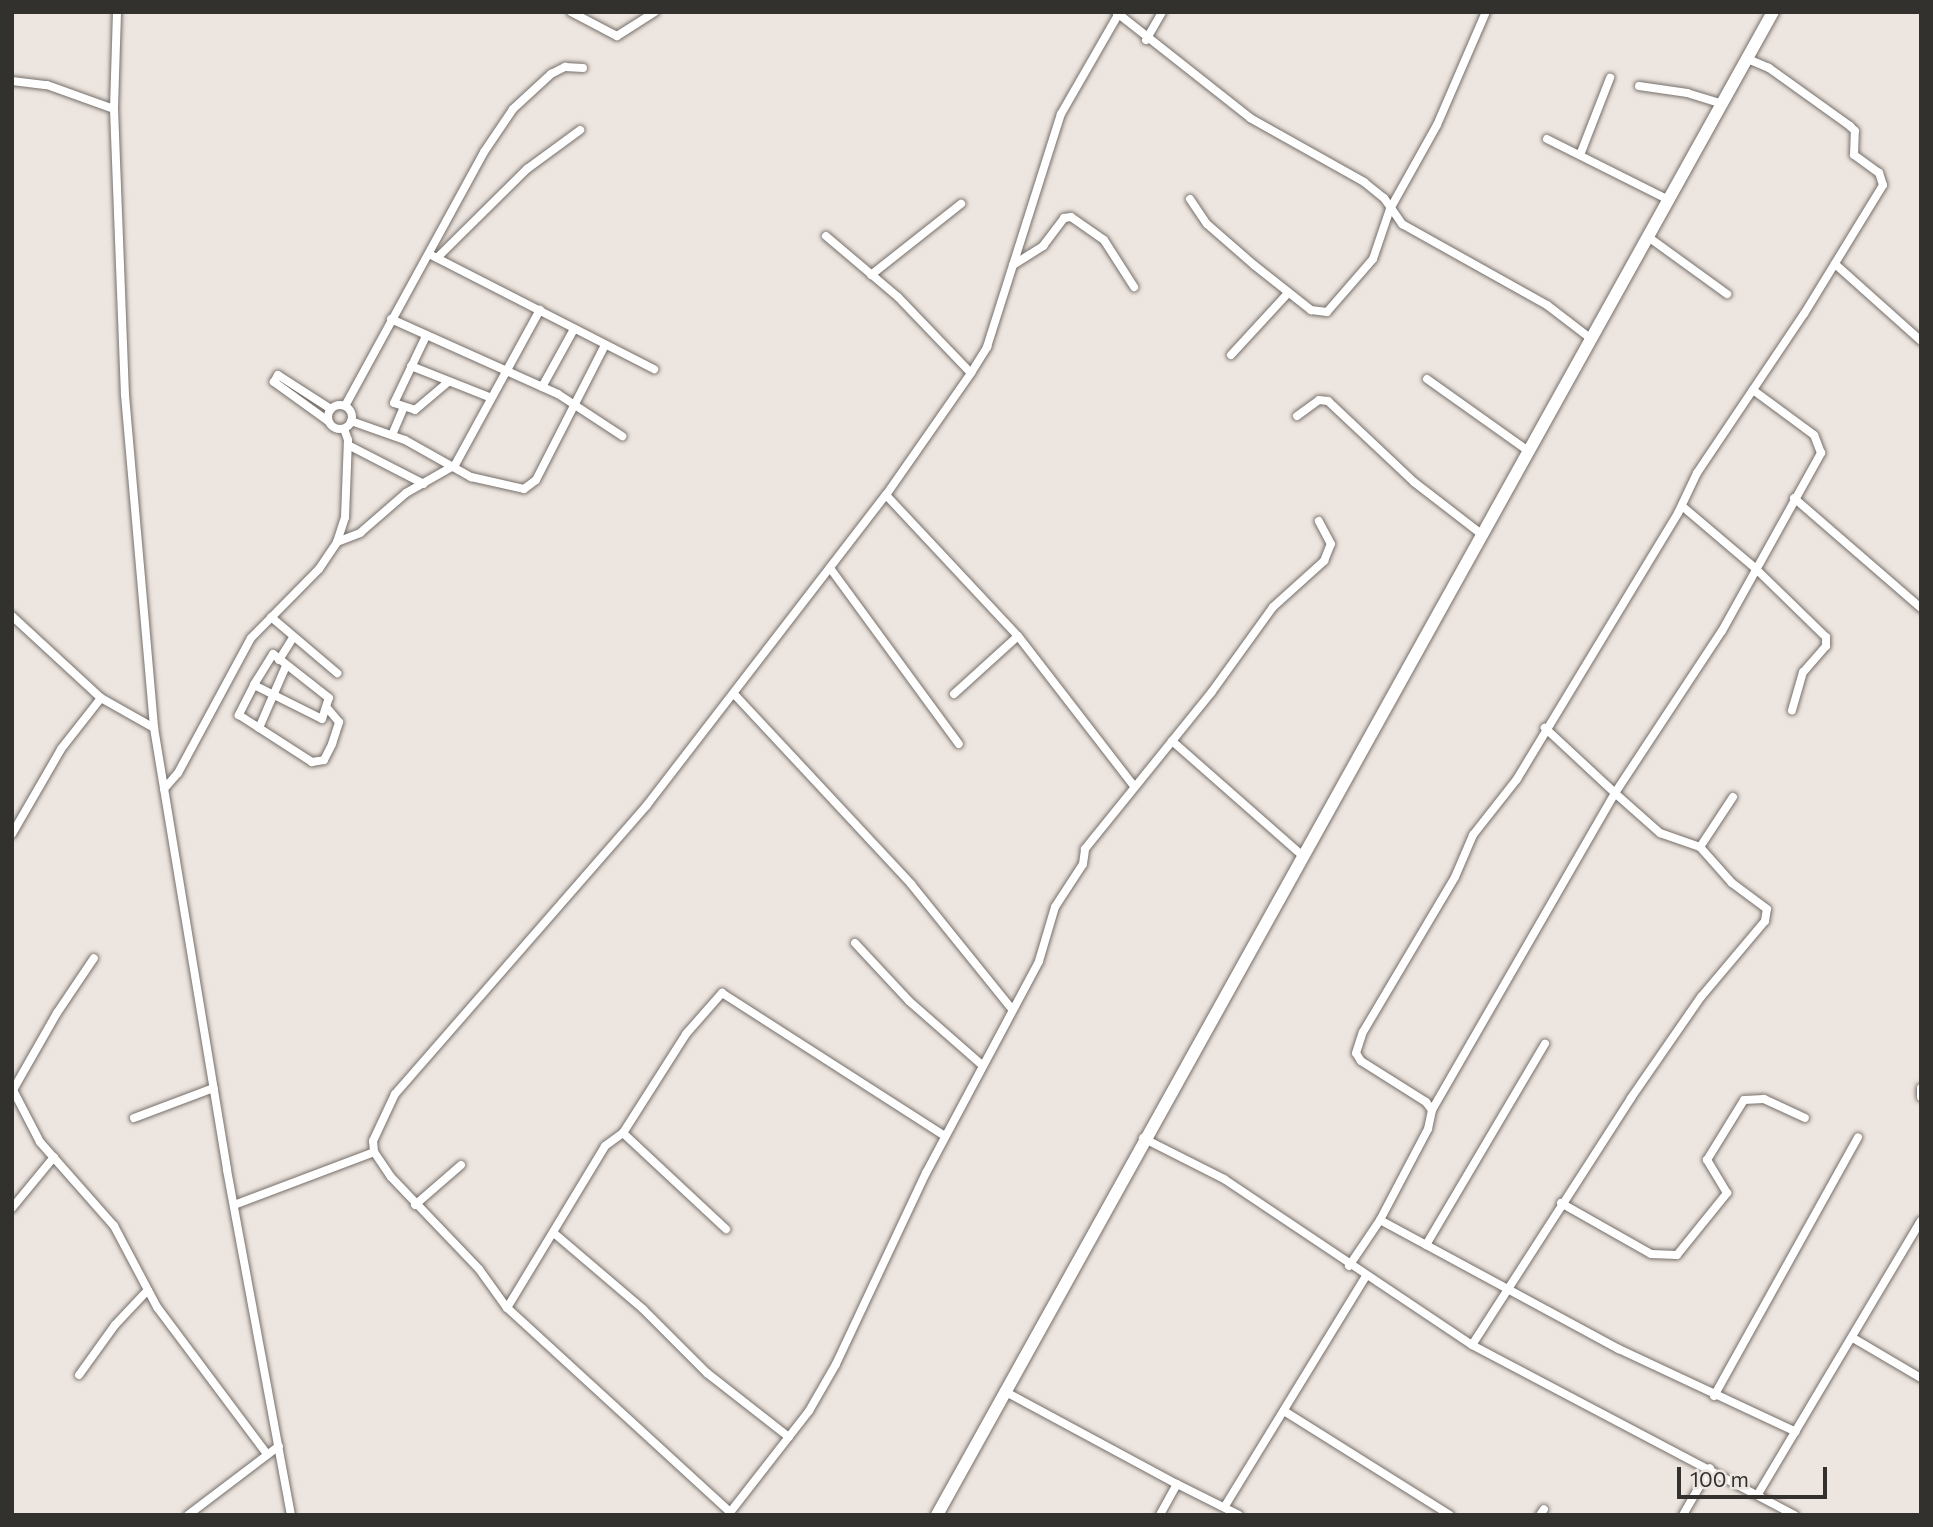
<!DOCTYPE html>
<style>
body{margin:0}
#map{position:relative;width:1933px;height:1527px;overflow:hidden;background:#ede5df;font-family:Commissioner,sans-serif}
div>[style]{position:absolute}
.roads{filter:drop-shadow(0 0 2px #766f6a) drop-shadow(0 0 2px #766f6a)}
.street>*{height:8px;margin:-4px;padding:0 4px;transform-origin:4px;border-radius:4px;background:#fff}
.street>.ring{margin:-4px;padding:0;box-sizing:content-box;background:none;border:8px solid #fff;border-radius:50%}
.secondary>*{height:12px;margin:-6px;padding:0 6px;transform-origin:6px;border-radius:6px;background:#fff}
span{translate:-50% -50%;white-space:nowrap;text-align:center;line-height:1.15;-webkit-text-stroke:5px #ede5df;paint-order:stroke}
.frame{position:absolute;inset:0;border:14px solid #33312e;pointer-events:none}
.scale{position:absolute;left:1677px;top:1467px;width:150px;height:32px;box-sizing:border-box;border:4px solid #33312e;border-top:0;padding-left:9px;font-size:21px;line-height:24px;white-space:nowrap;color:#33312e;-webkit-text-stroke:5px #ede5df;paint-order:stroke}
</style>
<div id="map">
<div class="roads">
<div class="street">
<div style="left:117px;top:12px;width:97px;rotate:91.8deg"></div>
<div style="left:114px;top:109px;width:286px;rotate:87.8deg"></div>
<div style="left:125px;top:395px;width:334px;rotate:85deg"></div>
<div style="left:154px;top:728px;width:448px;rotate:80.6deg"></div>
<div style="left:227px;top:1170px;width:351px;rotate:79.5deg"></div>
<div style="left:571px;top:12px;width:52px;rotate:27.6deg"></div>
<div style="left:617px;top:36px;width:45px;rotate:-32.3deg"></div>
<div style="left:1116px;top:12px;width:171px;rotate:38.3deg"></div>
<div style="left:1250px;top:118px;width:131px;rotate:29.3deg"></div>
<div style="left:1364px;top:182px;width:26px;rotate:39deg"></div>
<div style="left:1384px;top:198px;width:32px;rotate:55deg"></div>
<div style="left:1402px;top:224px;width:166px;rotate:29.2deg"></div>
<div style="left:1547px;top:305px;width:54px;rotate:37.5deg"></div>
<div style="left:1146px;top:40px;width:32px;rotate:-60deg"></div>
<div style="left:12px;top:81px;width:35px;rotate:7deg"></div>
<div style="left:47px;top:85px;width:71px;rotate:19.7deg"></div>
<div style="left:1639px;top:86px;width:49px;rotate:8.3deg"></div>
<div style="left:1687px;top:93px;width:37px;rotate:17deg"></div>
<div style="left:1547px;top:139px;width:134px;rotate:26.6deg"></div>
<div style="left:1580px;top:155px;width:83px;rotate:-68.7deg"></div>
<div style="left:1190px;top:199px;width:30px;rotate:56deg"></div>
<div style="left:1207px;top:224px;width:62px;rotate:41.1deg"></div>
<div style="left:1254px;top:265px;width:73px;rotate:38.3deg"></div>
<div style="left:1311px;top:310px;width:16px;rotate:7deg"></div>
<div style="left:1327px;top:312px;width:70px;rotate:-49deg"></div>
<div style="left:1373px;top:259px;width:53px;rotate:-71.2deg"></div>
<div style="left:1390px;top:209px;width:96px;rotate:-60.8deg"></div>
<div style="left:1437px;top:125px;width:123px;rotate:-66.6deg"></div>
<div style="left:826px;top:236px;width:94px;rotate:40.3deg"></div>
<div style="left:898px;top:297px;width:105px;rotate:46.2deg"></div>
<div style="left:1647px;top:236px;width:99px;rotate:35.9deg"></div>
<div style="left:429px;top:254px;width:253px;rotate:27.1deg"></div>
<div style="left:437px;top:258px;width:127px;rotate:-44.7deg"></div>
<div style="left:527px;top:169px;width:66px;rotate:-36.3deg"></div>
<div style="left:1835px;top:264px;width:115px;rotate:41.8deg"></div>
<div style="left:1013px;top:265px;width:36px;rotate:-32deg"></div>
<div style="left:1043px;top:246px;width:35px;rotate:-53deg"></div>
<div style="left:1064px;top:218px;width:7px;rotate:-8deg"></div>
<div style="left:1071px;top:217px;width:40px;rotate:34.9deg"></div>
<div style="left:1104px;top:240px;width:56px;rotate:57.4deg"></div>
<div style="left:871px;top:275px;width:115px;rotate:-38.3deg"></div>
<div style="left:391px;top:319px;width:183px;rotate:24.2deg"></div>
<div style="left:558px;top:394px;width:77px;rotate:33.3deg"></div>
<div style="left:426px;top:336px;width:74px;rotate:115.5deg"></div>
<div style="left:394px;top:403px;width:22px;rotate:18deg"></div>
<div style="left:415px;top:410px;width:43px;rotate:-40.3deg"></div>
<div style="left:1231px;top:355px;width:84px;rotate:-47.4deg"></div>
<div style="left:411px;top:366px;width:84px;rotate:21.7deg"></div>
<div style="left:1427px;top:379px;width:123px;rotate:35.4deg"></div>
<div style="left:542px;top:387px;width:66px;rotate:-61.1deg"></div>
<div class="ring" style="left:328px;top:405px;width:16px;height:16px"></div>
<div style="left:345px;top:406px;width:290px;rotate:-61.3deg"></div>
<div style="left:484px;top:152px;width:52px;rotate:-56deg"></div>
<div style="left:513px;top:109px;width:52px;rotate:-42.6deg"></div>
<div style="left:551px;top:74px;width:16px;rotate:-27deg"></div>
<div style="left:565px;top:67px;width:18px;rotate:3deg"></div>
<div style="left:1297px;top:416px;width:27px;rotate:-36deg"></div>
<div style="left:1319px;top:400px;width:9px;rotate:6deg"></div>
<div style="left:1328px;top:401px;width:118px;rotate:43.3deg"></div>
<div style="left:1414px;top:482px;width:83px;rotate:37.7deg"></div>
<div style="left:328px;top:421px;width:67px;rotate:-144.2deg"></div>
<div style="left:274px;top:382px;width:8px;rotate:-60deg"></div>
<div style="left:278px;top:375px;width:63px;rotate:32.7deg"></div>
<div style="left:351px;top:421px;width:57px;rotate:19.4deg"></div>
<div style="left:405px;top:440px;width:76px;rotate:29.3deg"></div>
<div style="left:471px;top:477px;width:54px;rotate:12.8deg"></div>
<div style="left:524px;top:489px;width:15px;rotate:-37deg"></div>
<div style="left:536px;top:480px;width:152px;rotate:-62.9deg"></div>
<div style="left:392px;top:435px;width:28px;rotate:-67deg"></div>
<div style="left:348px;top:445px;width:85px;rotate:27.2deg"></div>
<div style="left:886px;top:495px;width:193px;rotate:46.9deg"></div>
<div style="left:1018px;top:636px;width:190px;rotate:52.3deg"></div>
<div style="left:1794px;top:498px;width:168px;rotate:40.9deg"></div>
<div style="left:1682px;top:506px;width:96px;rotate:40.3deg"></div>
<div style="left:1755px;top:568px;width:99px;rotate:44.2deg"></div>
<div style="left:1826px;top:637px;width:9px;rotate:90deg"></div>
<div style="left:1826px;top:646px;width:35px;rotate:131deg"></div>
<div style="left:1803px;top:672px;width:40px;rotate:106deg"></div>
<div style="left:337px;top:542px;width:25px;rotate:-21deg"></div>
<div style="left:360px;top:533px;width:61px;rotate:-41deg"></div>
<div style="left:406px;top:493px;width:56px;rotate:-29.7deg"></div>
<div style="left:455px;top:465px;width:177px;rotate:-61.3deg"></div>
<div style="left:830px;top:568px;width:218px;rotate:53.8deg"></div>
<div style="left:12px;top:616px;width:121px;rotate:42.7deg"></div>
<div style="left:101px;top:698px;width:61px;rotate:29.5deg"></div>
<div style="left:271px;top:617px;width:87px;rotate:40.3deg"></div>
<div style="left:279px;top:660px;width:25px;rotate:-58deg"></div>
<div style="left:254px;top:685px;width:76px;rotate:26.6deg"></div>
<div style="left:322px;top:719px;width:22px;rotate:-72deg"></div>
<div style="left:329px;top:698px;width:71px;rotate:-141.8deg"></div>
<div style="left:273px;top:654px;width:36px;rotate:122deg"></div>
<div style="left:254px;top:685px;width:34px;rotate:117deg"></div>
<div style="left:239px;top:715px;width:87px;rotate:32.8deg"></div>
<div style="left:312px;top:762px;width:12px;rotate:-9deg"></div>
<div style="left:324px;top:760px;width:18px;rotate:-63deg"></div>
<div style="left:332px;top:744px;width:23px;rotate:-72deg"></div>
<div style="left:339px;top:722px;width:17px;rotate:-130deg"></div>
<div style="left:734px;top:694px;width:260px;rotate:47deg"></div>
<div style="left:911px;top:884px;width:161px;rotate:51.1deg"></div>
<div style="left:954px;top:694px;width:86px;rotate:-42.2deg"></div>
<div style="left:259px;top:728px;width:68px;rotate:-66.5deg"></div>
<div style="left:1172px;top:741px;width:174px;rotate:41.3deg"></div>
<div style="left:164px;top:789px;width:21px;rotate:-49deg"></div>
<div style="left:178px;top:773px;width:153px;rotate:-61.6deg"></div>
<div style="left:251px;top:638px;width:97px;rotate:-45.4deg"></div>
<div style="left:319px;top:569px;width:32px;rotate:-56deg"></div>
<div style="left:337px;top:542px;width:26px;rotate:-72deg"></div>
<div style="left:345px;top:517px;width:77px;rotate:-87.8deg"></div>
<div style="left:348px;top:440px;width:12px;rotate:-110deg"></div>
<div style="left:1733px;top:797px;width:60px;rotate:123.4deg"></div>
<div style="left:1700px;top:847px;width:42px;rotate:-160.7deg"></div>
<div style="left:1660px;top:833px;width:60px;rotate:-138.4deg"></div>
<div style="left:1615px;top:793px;width:194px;rotate:-56.6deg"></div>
<div style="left:1722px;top:631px;width:204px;rotate:-60.9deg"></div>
<div style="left:1821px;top:453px;width:19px;rotate:-111deg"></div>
<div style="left:1814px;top:435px;width:76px;rotate:-143.6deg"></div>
<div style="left:12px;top:834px;width:98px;rotate:-60deg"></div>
<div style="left:61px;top:749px;width:65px;rotate:-51.9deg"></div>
<div style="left:855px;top:943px;width:79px;rotate:47deg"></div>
<div style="left:909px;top:1001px;width:97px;rotate:41.2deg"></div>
<div style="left:12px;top:1088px;width:61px;rotate:62.6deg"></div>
<div style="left:40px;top:1142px;width:112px;rotate:48.6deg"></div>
<div style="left:114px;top:1226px;width:92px;rotate:62deg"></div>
<div style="left:157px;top:1307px;width:184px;rotate:53.2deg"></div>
<div style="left:1921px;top:1088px;width:9px;rotate:90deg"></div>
<div style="left:13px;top:1090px;width:89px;rotate:-60.3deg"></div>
<div style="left:57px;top:1013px;width:66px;rotate:-56.1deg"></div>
<div style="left:1432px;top:1110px;width:366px;rotate:-60deg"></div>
<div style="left:1615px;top:793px;width:96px;rotate:-137.1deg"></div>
<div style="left:134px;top:1118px;width:85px;rotate:-20.6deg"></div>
<div style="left:623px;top:1133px;width:141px;rotate:43deg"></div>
<div style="left:1143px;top:1138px;width:91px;rotate:26.8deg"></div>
<div style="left:1224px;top:1179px;width:298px;rotate:33.8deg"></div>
<div style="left:1472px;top:1345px;width:365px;rotate:27.8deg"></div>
<div style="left:1561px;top:1203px;width:103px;rotate:29.5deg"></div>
<div style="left:1651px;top:1254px;width:26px;rotate:2deg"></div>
<div style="left:1677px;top:1255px;width:80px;rotate:-51.1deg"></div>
<div style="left:1727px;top:1193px;width:39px;rotate:-121deg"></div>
<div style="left:1707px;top:1160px;width:70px;rotate:-58.3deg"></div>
<div style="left:1744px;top:1100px;width:20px;rotate:-3deg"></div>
<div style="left:1764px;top:1099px;width:45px;rotate:24.9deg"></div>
<div style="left:234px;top:1205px;width:150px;rotate:-20.7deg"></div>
<div style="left:415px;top:1205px;width:61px;rotate:-41deg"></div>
<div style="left:12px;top:1208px;width:66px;rotate:-50.5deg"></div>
<div style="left:1380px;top:1220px;width:272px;rotate:28.4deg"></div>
<div style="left:1619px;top:1349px;width:195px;rotate:25.1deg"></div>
<div style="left:555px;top:1234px;width:116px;rotate:40.4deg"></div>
<div style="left:643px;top:1309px;width:91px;rotate:45deg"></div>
<div style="left:707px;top:1373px;width:104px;rotate:38deg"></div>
<div style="left:1426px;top:1245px;width:234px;rotate:-59.4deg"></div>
<div style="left:1349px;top:1266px;width:55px;rotate:-56deg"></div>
<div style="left:1380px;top:1220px;width:103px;rotate:-62.2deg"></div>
<div style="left:1428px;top:1129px;width:19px;rotate:-78deg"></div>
<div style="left:1432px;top:1110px;width:10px;rotate:-127deg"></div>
<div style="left:1426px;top:1102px;width:77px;rotate:-147.8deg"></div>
<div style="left:1361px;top:1061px;width:9px;rotate:-122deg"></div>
<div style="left:1356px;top:1053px;width:22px;rotate:-72deg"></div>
<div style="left:1363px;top:1032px;width:180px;rotate:-59.3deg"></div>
<div style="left:1455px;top:877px;width:46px;rotate:-66.8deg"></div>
<div style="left:1473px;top:835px;width:71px;rotate:-51.8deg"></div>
<div style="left:1517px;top:779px;width:311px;rotate:-58.8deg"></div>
<div style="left:1678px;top:513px;width:44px;rotate:-64.6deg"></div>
<div style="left:1697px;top:473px;width:192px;rotate:-56.1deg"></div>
<div style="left:1804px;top:314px;width:151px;rotate:-58.5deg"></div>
<div style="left:1883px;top:185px;width:13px;rotate:-108deg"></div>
<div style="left:1879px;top:173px;width:31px;rotate:-144deg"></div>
<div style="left:1854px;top:155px;width:24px;rotate:-88deg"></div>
<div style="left:1855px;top:131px;width:7px;rotate:-135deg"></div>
<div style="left:1850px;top:126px;width:100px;rotate:-144.4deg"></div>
<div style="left:1769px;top:68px;width:25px;rotate:-157deg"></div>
<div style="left:507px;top:1308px;width:189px;rotate:-58.8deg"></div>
<div style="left:605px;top:1146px;width:22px;rotate:-36deg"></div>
<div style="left:623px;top:1133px;width:117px;rotate:-57.5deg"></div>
<div style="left:686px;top:1034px;width:55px;rotate:-48.7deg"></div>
<div style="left:722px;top:993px;width:265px;rotate:32.7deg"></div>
<div style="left:1853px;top:1338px;width:79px;rotate:30.5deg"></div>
<div style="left:1472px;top:1345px;width:294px;rotate:-57.2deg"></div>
<div style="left:1631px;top:1098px;width:123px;rotate:-55.3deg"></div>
<div style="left:1701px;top:997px;width:99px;rotate:-49.9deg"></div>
<div style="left:1765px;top:921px;width:12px;rotate:-81deg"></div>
<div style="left:1767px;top:909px;width:44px;rotate:-143.4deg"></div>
<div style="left:1732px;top:883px;width:48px;rotate:-131.6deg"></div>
<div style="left:79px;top:1375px;width:62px;rotate:-54.2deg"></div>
<div style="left:115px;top:1325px;width:48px;rotate:-46.7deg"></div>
<div style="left:1004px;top:1391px;width:196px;rotate:28.3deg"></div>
<div style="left:1177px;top:1484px;width:35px;rotate:119deg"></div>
<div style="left:1714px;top:1396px;width:296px;rotate:-60.9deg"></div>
<div style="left:1284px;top:1411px;width:196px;rotate:32.1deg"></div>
<div style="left:1177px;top:1484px;width:69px;rotate:26.6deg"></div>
<div style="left:1758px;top:1494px;width:318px;rotate:-59.2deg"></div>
<div style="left:1225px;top:1506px;width:270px;rotate:-58.5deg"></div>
<div style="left:730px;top:1512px;width:302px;rotate:-137.5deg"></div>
<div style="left:507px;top:1308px;width:48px;rotate:-125.7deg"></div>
<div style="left:479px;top:1269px;width:127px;rotate:-133.7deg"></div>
<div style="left:391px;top:1177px;width:30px;rotate:-124deg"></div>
<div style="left:374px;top:1152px;width:11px;rotate:-95deg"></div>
<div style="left:373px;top:1141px;width:52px;rotate:-64.9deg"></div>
<div style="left:395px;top:1094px;width:383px;rotate:-48.9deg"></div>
<div style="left:647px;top:805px;width:391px;rotate:-52.4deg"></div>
<div style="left:886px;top:495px;width:149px;rotate:-55.1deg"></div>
<div style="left:971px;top:373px;width:31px;rotate:-58deg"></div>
<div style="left:987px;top:347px;width:244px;rotate:-72.4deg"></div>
<div style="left:1061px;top:114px;width:114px;rotate:-60.1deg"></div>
<div style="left:188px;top:1515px;width:114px;rotate:-37.2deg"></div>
<div style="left:728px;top:1515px;width:132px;rotate:-52.1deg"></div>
<div style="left:809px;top:1411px;width:54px;rotate:-60.1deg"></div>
<div style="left:836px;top:1364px;width:211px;rotate:-64.8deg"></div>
<div style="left:926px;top:1173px;width:240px;rotate:-61.9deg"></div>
<div style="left:1039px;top:961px;width:56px;rotate:-73.5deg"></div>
<div style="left:1055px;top:907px;width:51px;rotate:-56.9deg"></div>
<div style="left:1083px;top:864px;width:15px;rotate:-82deg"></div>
<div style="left:1085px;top:849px;width:201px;rotate:-51.1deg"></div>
<div style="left:1211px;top:693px;width:106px;rotate:-54.2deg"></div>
<div style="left:1273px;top:607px;width:69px;rotate:-42deg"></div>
<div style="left:1324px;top:561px;width:18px;rotate:-68deg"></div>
<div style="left:1331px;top:544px;width:26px;rotate:-118deg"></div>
<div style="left:1540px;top:1515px;width:7px;rotate:-56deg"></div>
<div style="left:1683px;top:1515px;width:54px;rotate:-60.1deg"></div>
</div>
<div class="secondary">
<div style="left:937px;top:1515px;width:1720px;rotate:-60.92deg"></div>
</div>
</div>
<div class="frame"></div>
<div class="scale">100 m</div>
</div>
